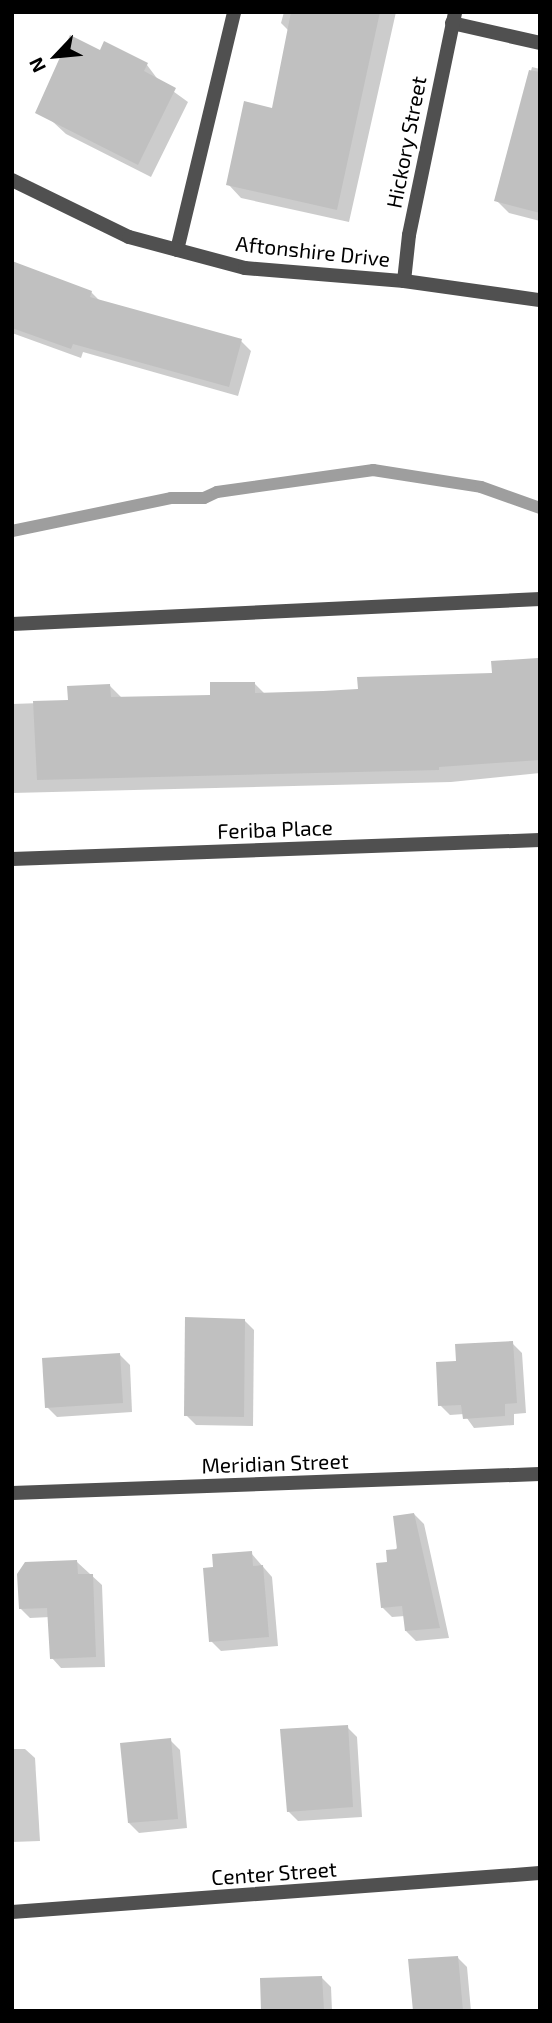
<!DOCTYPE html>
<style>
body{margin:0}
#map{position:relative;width:552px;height:2023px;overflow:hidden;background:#fff;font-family:"Exo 2",sans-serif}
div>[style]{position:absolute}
.shadow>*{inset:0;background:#0003}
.stream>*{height:12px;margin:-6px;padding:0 6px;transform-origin:6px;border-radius:6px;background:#9e9e9e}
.building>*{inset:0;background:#c0c0c0}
.lane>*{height:14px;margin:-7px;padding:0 7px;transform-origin:7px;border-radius:7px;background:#505050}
.street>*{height:14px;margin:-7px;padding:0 7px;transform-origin:7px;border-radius:7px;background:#505050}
span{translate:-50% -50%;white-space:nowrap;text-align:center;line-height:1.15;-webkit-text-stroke:5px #fff;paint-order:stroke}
.street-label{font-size:21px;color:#000}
.frame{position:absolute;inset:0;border:14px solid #000;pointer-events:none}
.north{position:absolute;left:21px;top:21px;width:70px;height:70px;-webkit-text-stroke:5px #fff;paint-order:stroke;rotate:244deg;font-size:19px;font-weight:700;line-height:28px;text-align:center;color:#000}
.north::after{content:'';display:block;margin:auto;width:24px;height:32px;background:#000;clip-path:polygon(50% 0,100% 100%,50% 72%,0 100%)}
</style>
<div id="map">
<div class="shadow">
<div style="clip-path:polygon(284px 12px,396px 12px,349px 222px,241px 198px,228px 184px,273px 110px,289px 31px,281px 23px)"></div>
<div style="clip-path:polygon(101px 52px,147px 65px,159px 81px,188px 102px,151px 177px,66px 134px,52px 121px)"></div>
<div style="clip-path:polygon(532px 67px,540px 69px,540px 221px,509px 213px,496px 200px)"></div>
<div style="clip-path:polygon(12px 263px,91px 292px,101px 302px,241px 341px,251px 351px,238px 396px,83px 352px,81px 358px,12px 333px)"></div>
<div style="clip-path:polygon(538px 659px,540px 773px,451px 782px,12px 793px,12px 704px,69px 702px,110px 686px,123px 699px,212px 697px,254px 683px,265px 694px,360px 690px,494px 674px)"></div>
<div style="clip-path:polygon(244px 1320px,254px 1330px,253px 1426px,196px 1425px,186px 1415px)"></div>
<div style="clip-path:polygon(512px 1343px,522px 1353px,526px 1413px,514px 1414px,514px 1425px,474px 1428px,464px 1414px,450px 1415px,440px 1405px)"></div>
<div style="clip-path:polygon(120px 1355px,130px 1365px,132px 1412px,57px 1417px,47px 1407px)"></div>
<div style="clip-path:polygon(414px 1514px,424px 1524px,449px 1638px,416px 1641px,406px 1631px,405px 1616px,392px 1617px,382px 1607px,389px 1563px)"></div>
<div style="clip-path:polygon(251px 1553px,272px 1577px,278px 1646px,221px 1651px,211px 1641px,215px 1568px)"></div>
<div style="clip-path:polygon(77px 1562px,102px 1585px,105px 1667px,61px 1668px,52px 1658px,50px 1617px,30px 1618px,20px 1608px)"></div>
<div style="clip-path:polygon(347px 1727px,357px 1737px,362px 1817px,298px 1821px,288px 1811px)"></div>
<div style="clip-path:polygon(170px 1740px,180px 1750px,187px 1828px,139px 1833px,129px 1823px)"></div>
<div style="clip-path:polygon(12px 1749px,25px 1749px,35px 1758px,40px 1841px,12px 1842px)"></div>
<div style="clip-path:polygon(457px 1957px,467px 1967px,471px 2011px,414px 2011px)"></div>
<div style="clip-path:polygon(321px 1977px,331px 1987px,332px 2011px,263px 2011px)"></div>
</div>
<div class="stream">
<div style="left:12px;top:531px;width:162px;rotate:-11.7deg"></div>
<div style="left:171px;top:498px;width:33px"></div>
<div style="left:204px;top:498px;width:14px;rotate:-25deg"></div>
<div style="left:217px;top:492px;width:158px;rotate:-8deg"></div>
<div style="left:373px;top:470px;width:109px;rotate:8.9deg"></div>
<div style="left:481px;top:487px;width:63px;rotate:19.6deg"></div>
</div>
<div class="building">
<div style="clip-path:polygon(291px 12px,380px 12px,337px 210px,226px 185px,244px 101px,272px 108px)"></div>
<div style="clip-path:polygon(70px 35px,100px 50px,104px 41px,148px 63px,144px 71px,176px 88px,138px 165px,35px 113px)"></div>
<div style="clip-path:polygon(529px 70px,540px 72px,540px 213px,494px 201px)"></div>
<div style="clip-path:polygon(12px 261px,92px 291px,90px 297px,242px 339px,229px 387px,73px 344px,71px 349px,12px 328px)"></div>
<div style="clip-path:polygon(538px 658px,540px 760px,439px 767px,439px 770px,37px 780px,33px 701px,68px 700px,67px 686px,110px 684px,111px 697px,210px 695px,210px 682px,255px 682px,255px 693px,323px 691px,358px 689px,357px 677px,492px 673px,491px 661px)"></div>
<div style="clip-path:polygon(185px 1317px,245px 1319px,244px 1417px,184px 1416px)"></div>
<div style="clip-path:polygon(513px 1341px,517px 1403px,505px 1404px,505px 1416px,463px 1419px,461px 1405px,438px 1406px,436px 1362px,456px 1361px,455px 1344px)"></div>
<div style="clip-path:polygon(120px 1353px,123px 1403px,45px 1408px,42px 1358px)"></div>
<div style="clip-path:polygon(414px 1513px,440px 1628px,405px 1631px,402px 1606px,381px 1608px,376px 1563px,387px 1562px,386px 1550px,397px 1549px,393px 1516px)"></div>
<div style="clip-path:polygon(252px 1551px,253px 1566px,263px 1565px,269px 1637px,209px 1642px,203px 1568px,213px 1567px,212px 1554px)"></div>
<div style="clip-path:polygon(77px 1560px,78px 1574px,93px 1574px,96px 1657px,50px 1659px,47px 1608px,19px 1609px,17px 1574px,25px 1562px)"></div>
<div style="clip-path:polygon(348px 1725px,353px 1807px,287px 1812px,280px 1729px)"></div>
<div style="clip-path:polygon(171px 1738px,178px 1819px,128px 1823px,120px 1743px)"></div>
<div style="clip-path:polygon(458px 1956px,463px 2011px,413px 2011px,408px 1959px)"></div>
<div style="clip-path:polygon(322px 1976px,324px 2011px,261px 2011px,260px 1978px)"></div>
</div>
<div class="lane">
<div style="left:452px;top:23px;width:90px;rotate:12.8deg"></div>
<div style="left:177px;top:250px;width:245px;rotate:-76.5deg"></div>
<div style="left:12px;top:624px;width:529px;rotate:-2.71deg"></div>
</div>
<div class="street">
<div style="left:12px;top:180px;width:130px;rotate:26deg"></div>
<div style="left:129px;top:237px;width:120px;rotate:15deg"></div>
<div style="left:245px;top:268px;width:160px;rotate:4.7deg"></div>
<div style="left:404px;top:281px;width:137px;rotate:8deg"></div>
<div style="left:404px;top:281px;width:46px;rotate:-83.8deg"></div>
<div style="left:409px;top:235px;width:228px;rotate:-78.3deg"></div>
<div style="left:12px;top:859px;width:528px;rotate:-2.06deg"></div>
<div style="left:12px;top:1493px;width:528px;rotate:-2.06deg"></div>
<div style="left:12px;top:1912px;width:529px;rotate:-4.22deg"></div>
</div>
<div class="street-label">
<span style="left:406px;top:142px;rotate:-79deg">Hickory Street</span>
<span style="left:313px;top:251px;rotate:6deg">Aftonshire Drive</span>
<span style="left:275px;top:829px;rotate:-2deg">Feriba Place</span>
<span style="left:275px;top:1463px;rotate:-2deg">Meridian Street</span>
<span style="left:274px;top:1873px;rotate:-4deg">Center Street</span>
</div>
<div class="frame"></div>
<div class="north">N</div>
</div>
